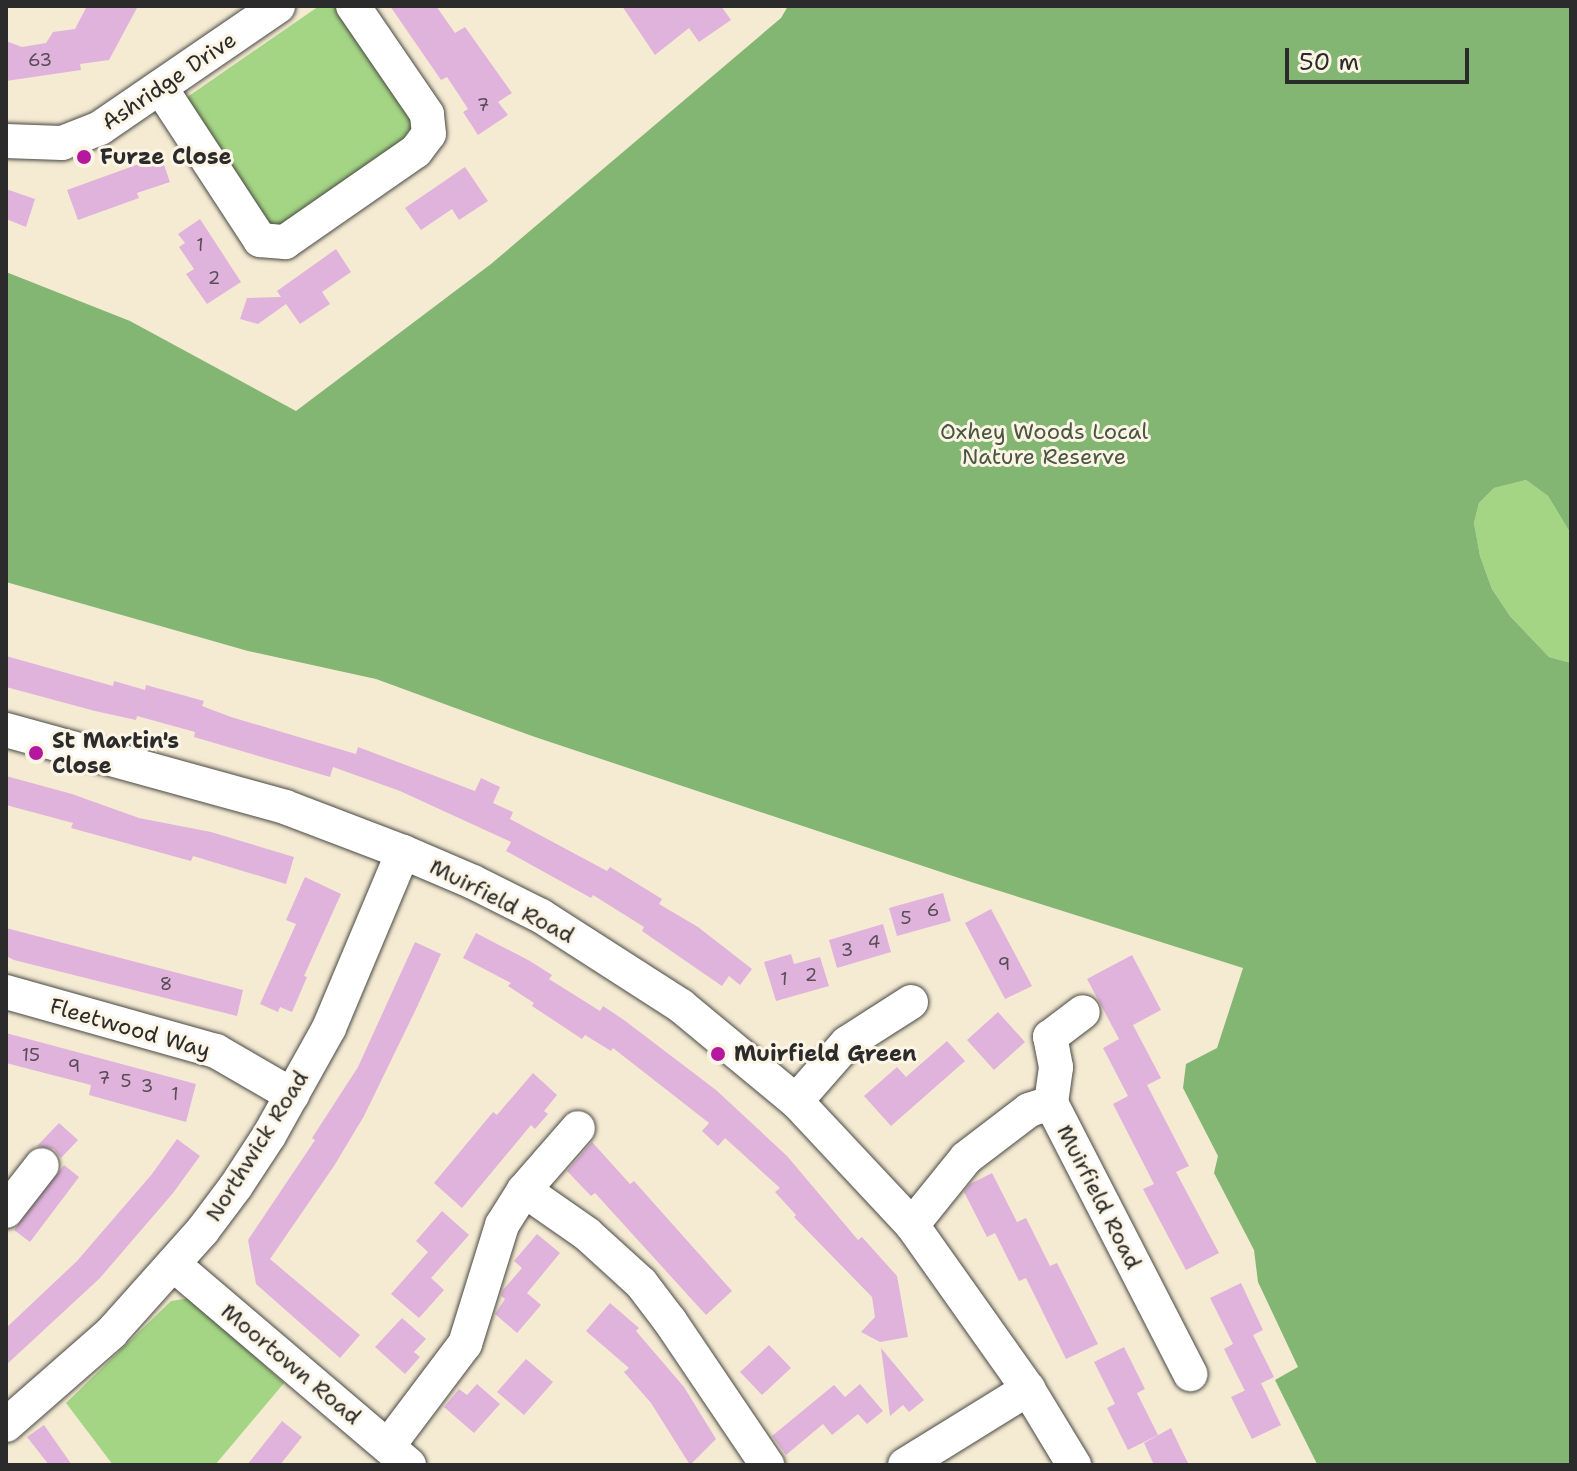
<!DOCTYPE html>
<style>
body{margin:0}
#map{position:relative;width:1577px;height:1471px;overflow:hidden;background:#f5ebd3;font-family:"Shantell Sans",sans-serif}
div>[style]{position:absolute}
.green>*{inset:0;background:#a4d584}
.forest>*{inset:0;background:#83b672}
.building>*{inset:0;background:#e0b3dc}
.roads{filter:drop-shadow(0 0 2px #494844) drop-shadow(0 0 2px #494844)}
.minor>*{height:34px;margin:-17px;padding:0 17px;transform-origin:17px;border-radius:17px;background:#fff}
.dots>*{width:22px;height:22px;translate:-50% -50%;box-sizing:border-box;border:4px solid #fcf5e5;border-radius:50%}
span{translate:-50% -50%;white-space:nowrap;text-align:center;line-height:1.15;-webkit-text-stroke:6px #fcf5e5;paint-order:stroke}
.number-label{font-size:18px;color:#584d57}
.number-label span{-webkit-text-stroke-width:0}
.street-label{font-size:22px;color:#2b2b2b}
.poi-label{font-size:22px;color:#2b2b2b;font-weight:700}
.left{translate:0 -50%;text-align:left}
.park-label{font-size:22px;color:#495641}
.frame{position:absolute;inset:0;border:8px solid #2b2b2b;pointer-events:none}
.scale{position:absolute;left:1285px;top:48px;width:184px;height:36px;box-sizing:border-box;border:4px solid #2b2b2b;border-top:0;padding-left:10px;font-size:24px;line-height:28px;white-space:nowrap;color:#2b2b2b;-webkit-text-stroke:6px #fcf5e5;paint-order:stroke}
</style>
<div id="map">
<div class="green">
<div style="clip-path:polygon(319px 6px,342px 6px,417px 131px,274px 233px,183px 100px)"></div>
<div style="clip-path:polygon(1526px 480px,1548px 496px,1571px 534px,1571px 663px,1549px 657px,1510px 616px,1492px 589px,1480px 556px,1474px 523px,1479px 503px,1494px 488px)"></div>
<div style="clip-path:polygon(190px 1298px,284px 1383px,215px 1465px,113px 1465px,66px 1403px,171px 1301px)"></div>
</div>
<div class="forest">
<div style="clip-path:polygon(788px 6px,1571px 6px,1571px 534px,1548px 496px,1526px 480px,1494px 488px,1479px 503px,1474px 523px,1480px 556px,1492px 589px,1510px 616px,1549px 657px,1571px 663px,1571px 1465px,1317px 1464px,1275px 1380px,1298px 1367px,1258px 1282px,1254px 1250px,1214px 1173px,1218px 1156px,1183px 1088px,1186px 1064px,1217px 1048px,1243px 968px,971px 882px,535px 737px,376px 679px,248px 651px,6px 582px,6px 272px,130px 321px,296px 411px,491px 264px,781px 18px)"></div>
</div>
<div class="building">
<div style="clip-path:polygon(87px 6px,138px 6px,109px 60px,80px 64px,81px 70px,6px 81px,6px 41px,22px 47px,46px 43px,53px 32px,75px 29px)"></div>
<div style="clip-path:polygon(390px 6px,436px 6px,455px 33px,465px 27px,512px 93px,498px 102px,508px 115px,478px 135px,463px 112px,468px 109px,457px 92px,447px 77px,441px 80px)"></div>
<div style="clip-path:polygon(622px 6px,721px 6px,731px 20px,699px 42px,689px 28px,655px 55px)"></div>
<div style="clip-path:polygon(161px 156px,170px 182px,137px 193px,139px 198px,78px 220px,67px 190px)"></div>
<div style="clip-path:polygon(465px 167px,488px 201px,459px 220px,452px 209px,421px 230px,405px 208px)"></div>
<div style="clip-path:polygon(6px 189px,35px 199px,26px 227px,6px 219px)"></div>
<div style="clip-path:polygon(200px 219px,241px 282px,207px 304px,186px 274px,194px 269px,179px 247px,185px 243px,178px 234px)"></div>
<div style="clip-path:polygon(336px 249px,351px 272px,322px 292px,330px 304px,300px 324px,286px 304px,258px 324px,240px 319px,247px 298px,281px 297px,277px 291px)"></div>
<div style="clip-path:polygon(6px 656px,113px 686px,114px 681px,145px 690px,146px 685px,204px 701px,202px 706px,231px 717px,356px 754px,358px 747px,475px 791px,481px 778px,500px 787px,493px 803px,513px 812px,510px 819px,607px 871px,610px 867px,662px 899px,659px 904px,698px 927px,752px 969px,740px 985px,729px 976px,722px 986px,642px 931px,644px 927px,593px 895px,591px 898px,506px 851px,511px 842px,400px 791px,333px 767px,330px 777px,194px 737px,195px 732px,137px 716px,136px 720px,95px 711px,6px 687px)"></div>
<div style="clip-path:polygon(6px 776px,72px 794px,139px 818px,211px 832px,294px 857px,286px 884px,193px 856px,191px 861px,71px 828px,73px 823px,6px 805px)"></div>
<div style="clip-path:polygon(305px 877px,341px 894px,304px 976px,307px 977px,292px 1012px,280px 1007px,278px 1012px,260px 1004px,296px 924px,286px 920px)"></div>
<div style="clip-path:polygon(943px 893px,951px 921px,897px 936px,889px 908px)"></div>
<div style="clip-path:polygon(991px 909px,1032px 986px,1005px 999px,965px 923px)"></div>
<div style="clip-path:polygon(883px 924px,891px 952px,837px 968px,829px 940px)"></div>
<div style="clip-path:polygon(6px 928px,243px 990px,237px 1016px,14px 960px,6px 956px)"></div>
<div style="clip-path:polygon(476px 933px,530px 961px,552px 975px,549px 979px,600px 1011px,603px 1006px,624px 1020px,716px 1090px,787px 1156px,858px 1240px,862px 1237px,897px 1276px,908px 1337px,880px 1342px,861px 1332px,875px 1317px,872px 1297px,794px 1217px,796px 1215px,775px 1192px,780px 1188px,725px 1138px,718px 1146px,702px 1131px,709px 1123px,613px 1048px,611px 1051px,585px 1035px,582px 1039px,532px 1006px,534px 1003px,508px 986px,511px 983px,463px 958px)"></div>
<div style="clip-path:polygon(415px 942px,441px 954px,417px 1007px,364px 1116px,334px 1166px,270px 1259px,360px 1335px,340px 1358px,256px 1284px,248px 1240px,315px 1140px,312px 1138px,358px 1067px)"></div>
<div style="clip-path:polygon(791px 954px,794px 964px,820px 957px,829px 986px,776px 1001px,764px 962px)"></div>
<div style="clip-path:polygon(1132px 955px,1161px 1010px,1133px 1025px,1161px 1078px,1147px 1085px,1189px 1166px,1176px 1172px,1219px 1253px,1186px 1270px,1143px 1189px,1154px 1184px,1113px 1104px,1128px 1096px,1103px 1048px,1119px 1039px,1087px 979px)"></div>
<div style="clip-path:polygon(998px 1012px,1025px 1042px,994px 1070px,967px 1040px)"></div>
<div style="clip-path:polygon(6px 1033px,196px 1084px,186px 1122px,89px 1095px,91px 1085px,6px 1063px)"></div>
<div style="clip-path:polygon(947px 1041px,965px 1061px,891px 1126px,864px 1096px,897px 1067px,906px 1077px)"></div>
<div style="clip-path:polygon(533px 1073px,557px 1095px,544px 1111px,548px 1114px,535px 1129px,531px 1125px,462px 1208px,434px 1183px,493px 1112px,497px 1115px)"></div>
<div style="clip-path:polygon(59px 1123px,78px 1140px,61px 1158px,54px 1149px,37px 1146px)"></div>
<div style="clip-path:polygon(177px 1139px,200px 1156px,173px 1193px,100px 1278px,6px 1365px,6px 1328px,77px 1261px,152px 1174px)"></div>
<div style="clip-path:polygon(592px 1142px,630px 1184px,634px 1181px,732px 1291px,706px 1315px,595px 1193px,591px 1196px,567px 1171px)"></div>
<div style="clip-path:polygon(64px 1165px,79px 1177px,30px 1242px,14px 1230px)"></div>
<div style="clip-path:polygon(992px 1173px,1017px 1222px,1026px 1218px,1050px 1266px,1057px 1263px,1098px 1344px,1066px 1359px,1026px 1278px,1019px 1281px,995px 1233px,987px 1237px,964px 1192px,970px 1184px)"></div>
<div style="clip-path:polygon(442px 1211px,469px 1235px,431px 1278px,444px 1290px,419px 1318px,391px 1294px,428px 1252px,416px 1241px)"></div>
<div style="clip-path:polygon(537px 1234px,560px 1253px,527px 1293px,541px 1305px,517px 1333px,495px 1314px,505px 1299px,501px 1296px,503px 1290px,522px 1268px,514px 1261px)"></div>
<div style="clip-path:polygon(1241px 1283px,1263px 1330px,1253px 1335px,1274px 1377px,1245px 1391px,1224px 1349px,1233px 1344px,1210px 1298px)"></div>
<div style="clip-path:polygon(610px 1303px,639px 1328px,636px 1331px,684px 1387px,716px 1439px,690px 1465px,651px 1403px,624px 1372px,629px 1368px,586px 1331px)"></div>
<div style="clip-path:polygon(402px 1318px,426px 1339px,414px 1352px,420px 1357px,405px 1374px,375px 1347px)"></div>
<div style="clip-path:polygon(769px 1345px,791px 1368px,762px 1395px,740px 1372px)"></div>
<div style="clip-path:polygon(1124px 1347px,1145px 1389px,1137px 1393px,1158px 1435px,1128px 1450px,1107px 1408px,1115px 1404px,1094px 1362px)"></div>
<div style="clip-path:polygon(881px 1348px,924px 1400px,909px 1412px,903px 1405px,890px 1416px)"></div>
<div style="clip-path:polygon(526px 1359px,553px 1382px,524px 1415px,497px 1392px)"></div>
<div style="clip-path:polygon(1261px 1383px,1281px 1425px,1252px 1439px,1231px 1397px)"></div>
<div style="clip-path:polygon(477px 1384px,500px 1404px,474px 1433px,444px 1407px,459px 1389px,467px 1395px)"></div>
<div style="clip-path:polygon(860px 1384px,883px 1411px,867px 1424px,858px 1414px,832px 1435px,823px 1424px,786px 1455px,772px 1436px,834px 1385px,845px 1397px)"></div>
<div style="clip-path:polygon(282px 1421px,302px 1437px,280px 1465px,247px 1465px)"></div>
<div style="clip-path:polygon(44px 1425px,72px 1465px,49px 1465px,27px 1437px)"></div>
<div style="clip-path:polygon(1171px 1428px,1181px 1449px,1189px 1465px,1154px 1465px,1144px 1443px)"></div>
</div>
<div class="roads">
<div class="minor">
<div style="left:160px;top:87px;width:183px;rotate:56.8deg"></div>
<div style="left:260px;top:240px;width:25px;rotate:5deg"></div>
<div style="left:285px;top:242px;width:160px;rotate:-34.8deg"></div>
<div style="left:416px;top:151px;width:21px;rotate:-53deg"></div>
<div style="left:429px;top:134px;width:20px;rotate:-96deg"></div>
<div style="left:427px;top:114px;width:131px;rotate:-124.4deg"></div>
<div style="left:6px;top:141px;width:56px;rotate:2deg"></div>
<div style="left:62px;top:143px;width:41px;rotate:-21.5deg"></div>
<div style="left:100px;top:128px;width:216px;rotate:-34.4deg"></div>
<div style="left:6px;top:730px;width:289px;rotate:15.4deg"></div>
<div style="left:285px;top:807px;width:126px;rotate:20.9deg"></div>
<div style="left:403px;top:852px;width:76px;rotate:23.2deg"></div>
<div style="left:473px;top:882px;width:76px;rotate:26.6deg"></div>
<div style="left:541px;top:916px;width:166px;rotate:32.7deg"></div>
<div style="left:681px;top:1006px;width:149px;rotate:39.6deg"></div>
<div style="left:796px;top:1101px;width:170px;rotate:46.9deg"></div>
<div style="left:912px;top:1225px;width:201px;rotate:54.7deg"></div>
<div style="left:1028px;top:1389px;width:89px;rotate:58.8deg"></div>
<div style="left:6px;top:992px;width:218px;rotate:15.7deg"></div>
<div style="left:216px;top:1051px;width:88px;rotate:30.1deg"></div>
<div style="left:796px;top:1101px;width:77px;rotate:-48.7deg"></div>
<div style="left:847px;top:1043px;width:76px;rotate:-32.6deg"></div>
<div style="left:1051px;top:1103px;width:36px;rotate:-82deg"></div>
<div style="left:1056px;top:1067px;width:31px;rotate:-101deg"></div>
<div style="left:1050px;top:1037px;width:41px;rotate:-37.1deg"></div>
<div style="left:524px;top:1190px;width:82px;rotate:-48.9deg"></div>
<div style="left:6px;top:1211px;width:58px;rotate:-52deg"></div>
<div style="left:912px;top:1225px;width:86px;rotate:-51.1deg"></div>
<div style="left:966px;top:1158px;width:79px;rotate:-37.3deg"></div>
<div style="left:1029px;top:1110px;width:23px;rotate:-18deg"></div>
<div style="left:1051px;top:1103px;width:305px;rotate:62.8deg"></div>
<div style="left:173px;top:1264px;width:310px;rotate:40.4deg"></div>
<div style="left:6px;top:1425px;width:140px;rotate:-41.2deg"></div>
<div style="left:111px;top:1333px;width:138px;rotate:-48.2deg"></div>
<div style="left:203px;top:1230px;width:55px;rotate:-53.1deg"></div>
<div style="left:236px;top:1186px;width:62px;rotate:-56.8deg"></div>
<div style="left:270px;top:1134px;width:121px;rotate:-60.9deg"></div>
<div style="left:329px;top:1028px;width:191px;rotate:-67.2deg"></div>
<div style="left:388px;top:1446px;width:128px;rotate:-53deg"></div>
<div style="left:465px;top:1344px;width:125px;rotate:-72.7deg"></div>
<div style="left:502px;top:1225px;width:41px;rotate:-57.8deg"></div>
<div style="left:524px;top:1190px;width:77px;rotate:34.9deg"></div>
<div style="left:587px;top:1234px;width:73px;rotate:42.2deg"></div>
<div style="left:641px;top:1283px;width:48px;rotate:52.7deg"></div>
<div style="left:670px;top:1321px;width:174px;rotate:56deg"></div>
<div style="left:905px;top:1465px;width:145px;rotate:-31.7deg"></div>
</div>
</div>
<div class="dots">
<div style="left:84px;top:157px;background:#b5179e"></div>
<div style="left:36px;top:753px;background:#b5179e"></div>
<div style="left:718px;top:1054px;background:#b5179e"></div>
</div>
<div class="number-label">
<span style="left:40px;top:60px">63</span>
<span style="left:483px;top:105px">7</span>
<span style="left:200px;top:245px">1</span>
<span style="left:214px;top:278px">2</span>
<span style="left:933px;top:910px">6</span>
<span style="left:906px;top:918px">5</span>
<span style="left:874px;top:942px">4</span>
<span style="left:847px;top:950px">3</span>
<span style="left:1004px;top:964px">9</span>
<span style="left:811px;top:975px">2</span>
<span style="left:784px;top:979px">1</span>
<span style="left:166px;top:984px">8</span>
<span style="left:31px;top:1055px">15</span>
<span style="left:74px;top:1066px">9</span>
<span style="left:104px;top:1078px">7</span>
<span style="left:126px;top:1081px">5</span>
<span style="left:147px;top:1086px">3</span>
<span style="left:175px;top:1094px">1</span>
</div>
<div class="street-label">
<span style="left:169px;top:81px;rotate:-34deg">Ashridge Drive</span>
<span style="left:502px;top:901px;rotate:27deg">Muirfield Road</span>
<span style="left:130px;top:1028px;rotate:16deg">Fleetwood Way</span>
<span style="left:257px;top:1146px;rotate:-58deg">Northwick Road</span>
<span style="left:1099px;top:1197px;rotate:63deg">Muirfield Road</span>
<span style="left:291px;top:1364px;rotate:40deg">Moortown Road</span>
</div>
<div class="poi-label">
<span class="left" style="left:100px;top:157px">Furze Close</span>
<span class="left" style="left:52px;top:753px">St Martin's<br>Close</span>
<span class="left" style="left:734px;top:1054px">Muirfield Green</span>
</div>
<div class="park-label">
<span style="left:1044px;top:444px">Oxhey Woods Local<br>Nature Reserve</span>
</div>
<div class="frame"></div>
<div class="scale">50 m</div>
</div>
